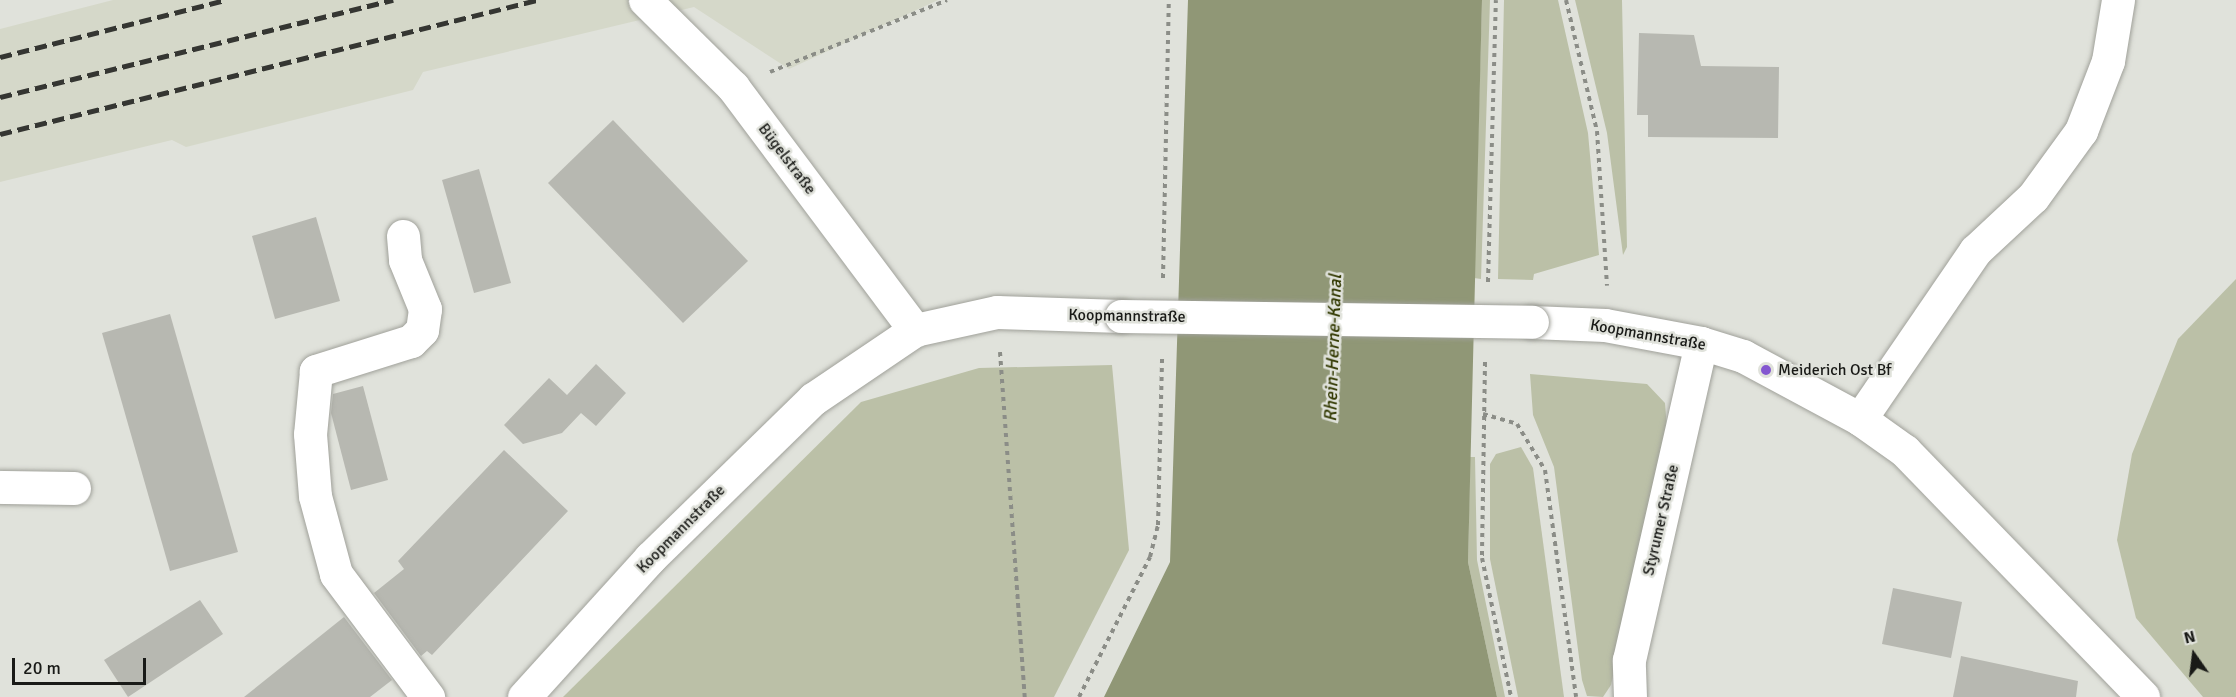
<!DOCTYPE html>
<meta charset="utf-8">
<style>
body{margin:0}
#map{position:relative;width:2236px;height:697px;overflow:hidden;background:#e0e2db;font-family:Signika,sans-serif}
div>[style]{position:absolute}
.built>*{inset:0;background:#d5d8c9}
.green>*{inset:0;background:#bbc0a7}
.water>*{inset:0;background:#909776}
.building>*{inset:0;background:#b7b8b1}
.path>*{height:4px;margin-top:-2px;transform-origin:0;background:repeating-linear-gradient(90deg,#8b8d87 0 4.5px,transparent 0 9px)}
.roads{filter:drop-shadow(0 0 2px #a0a19a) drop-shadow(0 0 2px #a0a19a)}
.minor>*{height:33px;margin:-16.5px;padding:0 16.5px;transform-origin:16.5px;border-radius:16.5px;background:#fff}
.rail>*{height:4.5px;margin-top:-2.25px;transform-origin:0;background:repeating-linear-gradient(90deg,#353632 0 12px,transparent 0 18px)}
.bridges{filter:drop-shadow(0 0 2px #a0a19a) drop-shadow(0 0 2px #a0a19a)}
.minor-bridge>*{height:33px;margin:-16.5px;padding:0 16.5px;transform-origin:16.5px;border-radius:16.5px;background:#fff}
.dots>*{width:16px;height:16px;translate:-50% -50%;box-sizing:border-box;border:3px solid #e0e2db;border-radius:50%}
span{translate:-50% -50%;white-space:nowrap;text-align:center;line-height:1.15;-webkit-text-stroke:5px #e0e2db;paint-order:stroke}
.street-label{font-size:16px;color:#191a17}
.poi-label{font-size:16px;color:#191a17}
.left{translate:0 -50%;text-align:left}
.water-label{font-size:18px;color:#313800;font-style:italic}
.north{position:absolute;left:2164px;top:625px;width:60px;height:60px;-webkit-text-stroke:4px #e0e2db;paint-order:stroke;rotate:346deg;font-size:16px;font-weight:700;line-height:24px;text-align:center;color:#191a17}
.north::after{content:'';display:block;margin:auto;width:21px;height:27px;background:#191a17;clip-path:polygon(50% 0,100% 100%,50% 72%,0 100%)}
.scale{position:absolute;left:12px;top:658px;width:134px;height:27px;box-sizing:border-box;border:3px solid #191a17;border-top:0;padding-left:8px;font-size:18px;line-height:21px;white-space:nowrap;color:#191a17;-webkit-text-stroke:4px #e0e2db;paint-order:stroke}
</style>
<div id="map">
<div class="built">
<div style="clip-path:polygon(113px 0,938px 0,789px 69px,694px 7px,423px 72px,413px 90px,186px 147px,172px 140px,0 182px,0 29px)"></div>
</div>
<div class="green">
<div style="clip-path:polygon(1482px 0,1490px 0,1481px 279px,1474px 278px)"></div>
<div style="clip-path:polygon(1504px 0,1558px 0,1588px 133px,1599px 255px,1534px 274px,1533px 280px,1498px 279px)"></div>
<div style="clip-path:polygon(1575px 0,1622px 0,1627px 247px,1623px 255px,1607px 133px)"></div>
<div style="clip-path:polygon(2236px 279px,2236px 697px,2203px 697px,2136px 618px,2117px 540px,2132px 454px,2178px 339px)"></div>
<div style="clip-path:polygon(1112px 365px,1129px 550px,1054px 697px,563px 697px,861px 402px,979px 368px)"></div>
<div style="clip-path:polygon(1530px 374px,1647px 384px,1665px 403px,1667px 429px,1611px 685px,1603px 697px,1587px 696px,1582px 680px,1554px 467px,1533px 415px)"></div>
<div style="clip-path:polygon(1521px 447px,1533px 468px,1564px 697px,1518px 697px,1490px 559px,1490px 464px,1496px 454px)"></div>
<div style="clip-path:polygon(1470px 457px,1475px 457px,1477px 560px,1505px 697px,1497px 697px,1468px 562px)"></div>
</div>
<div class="water">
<div style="clip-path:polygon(1188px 0,1482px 0,1468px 562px,1497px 697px,1104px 697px,1170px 562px)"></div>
</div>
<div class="building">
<div style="clip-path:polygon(1639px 33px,1694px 35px,1701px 66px,1779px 67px,1778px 138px,1648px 137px,1648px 115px,1637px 115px)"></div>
<div style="clip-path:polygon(613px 120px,748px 261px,683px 323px,548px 183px)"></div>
<div style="clip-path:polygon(479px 169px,511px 283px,474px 293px,442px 180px)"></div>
<div style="clip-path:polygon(316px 217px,340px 301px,275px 319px,252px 236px)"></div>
<div style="clip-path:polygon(170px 314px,238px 552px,170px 571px,102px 333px)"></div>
<div style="clip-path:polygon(596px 364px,626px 393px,596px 426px,581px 413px,562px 433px,523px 444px,504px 425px,549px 378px,567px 395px)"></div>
<div style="clip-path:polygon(363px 386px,388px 480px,351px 490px,331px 413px,333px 394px)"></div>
<div style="clip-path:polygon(504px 450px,568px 511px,432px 655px,427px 651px,421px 656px,374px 593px,404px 569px,398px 561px)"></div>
<div style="clip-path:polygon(1893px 588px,1962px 602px,1951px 658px,1882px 644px)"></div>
<div style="clip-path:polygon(200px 600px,223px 634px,128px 697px,104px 660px)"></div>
<div style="clip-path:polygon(344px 617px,392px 680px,370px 697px,244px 697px)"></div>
<div style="clip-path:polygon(1961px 656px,2078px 681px,2076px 697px,1953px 697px)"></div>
</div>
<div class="path">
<div style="left:1566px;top:0;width:135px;rotate:76.7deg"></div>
<div style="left:1597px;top:131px;width:155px;rotate:86.3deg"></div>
<div style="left:770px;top:72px;width:191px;rotate:-22.1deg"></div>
<div style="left:1163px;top:278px;width:278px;rotate:-88.8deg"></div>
<div style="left:1488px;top:282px;width:282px;rotate:-88.4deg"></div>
<div style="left:1000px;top:352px;width:346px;rotate:85.9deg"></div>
<div style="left:1485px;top:362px;width:196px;rotate:90.9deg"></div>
<div style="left:1482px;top:558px;width:142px;rotate:78.2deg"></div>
<div style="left:1483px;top:414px;width:35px;rotate:16deg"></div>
<div style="left:1517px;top:424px;width:54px;rotate:58.7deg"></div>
<div style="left:1545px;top:470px;width:229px;rotate:82.2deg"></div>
<div style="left:1079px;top:697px;width:157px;rotate:-63.1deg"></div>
<div style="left:1150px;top:557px;width:33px;rotate:-76deg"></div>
<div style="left:1158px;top:525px;width:167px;rotate:-88.6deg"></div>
</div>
<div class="roads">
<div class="minor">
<div style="left:645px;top:0;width:124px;rotate:44.7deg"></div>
<div style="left:733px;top:87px;width:304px;rotate:53.2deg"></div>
<div style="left:403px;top:236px;width:24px;rotate:85deg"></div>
<div style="left:405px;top:260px;width:53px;rotate:67.8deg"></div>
<div style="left:425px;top:309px;width:21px;rotate:98deg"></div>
<div style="left:422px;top:330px;width:16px;rotate:135deg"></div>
<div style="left:411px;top:341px;width:100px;rotate:162.5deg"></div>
<div style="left:316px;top:371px;width:63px;rotate:95.4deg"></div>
<div style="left:310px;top:434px;width:62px;rotate:85.4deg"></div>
<div style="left:315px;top:496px;width:81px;rotate:74.9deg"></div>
<div style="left:336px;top:574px;width:154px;rotate:53.2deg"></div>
<div style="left:1532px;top:322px;width:73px;rotate:2.4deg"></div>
<div style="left:1605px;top:325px;width:98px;rotate:10.6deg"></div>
<div style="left:1701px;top:343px;width:44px;rotate:17.2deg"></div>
<div style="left:1743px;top:356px;width:133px;rotate:28.3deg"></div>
<div style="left:1860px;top:419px;width:55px;rotate:35.4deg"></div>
<div style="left:1905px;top:451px;width:342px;rotate:45.9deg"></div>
<div style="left:1860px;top:419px;width:204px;rotate:-55.6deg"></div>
<div style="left:1975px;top:251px;width:79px;rotate:-43deg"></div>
<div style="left:2033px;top:197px;width:82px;rotate:-54deg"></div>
<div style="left:2081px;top:131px;width:75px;rotate:-68.9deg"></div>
<div style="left:2108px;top:61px;width:62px;rotate:-80.7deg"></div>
<div style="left:0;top:487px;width:74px;rotate:0.8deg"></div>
<div style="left:524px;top:697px;width:188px;rotate:-47.8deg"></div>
<div style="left:650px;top:558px;width:228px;rotate:-44.3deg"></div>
<div style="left:813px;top:399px;width:123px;rotate:-34.1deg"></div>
<div style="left:915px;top:330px;width:84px;rotate:-12.4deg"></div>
<div style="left:997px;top:312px;width:124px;rotate:1.8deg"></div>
<div style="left:1630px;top:697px;width:37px;rotate:-92deg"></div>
<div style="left:1629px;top:660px;width:325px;rotate:-77.2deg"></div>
</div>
</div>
<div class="rail">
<div style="left:0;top:57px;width:232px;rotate:-14.2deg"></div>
<div style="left:0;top:97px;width:405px;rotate:-13.9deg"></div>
<div style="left:0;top:134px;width:553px;rotate:-14.01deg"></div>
</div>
<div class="bridges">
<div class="minor-bridge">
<div style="left:1121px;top:316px;width:411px;rotate:0.8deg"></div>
</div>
</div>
<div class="dots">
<div style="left:1766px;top:370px;background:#8457d0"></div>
</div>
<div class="street-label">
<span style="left:787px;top:159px;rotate:53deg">Bügelstraße</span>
<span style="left:1127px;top:316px;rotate:1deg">Koopmannstraße</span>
<span style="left:1648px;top:335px;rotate:10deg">Koopmannstraße</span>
<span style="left:1661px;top:520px;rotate:-77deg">Styrumer Straße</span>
<span style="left:681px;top:529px;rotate:-45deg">Koopmannstraße</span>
</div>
<div class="poi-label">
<span class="left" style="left:1778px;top:370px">Meiderich Ost Bf</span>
</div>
<div class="water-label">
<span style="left:1333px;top:348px;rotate:-88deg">Rhein-Herne-Kanal</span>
</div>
<div class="north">N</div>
<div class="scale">20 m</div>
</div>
